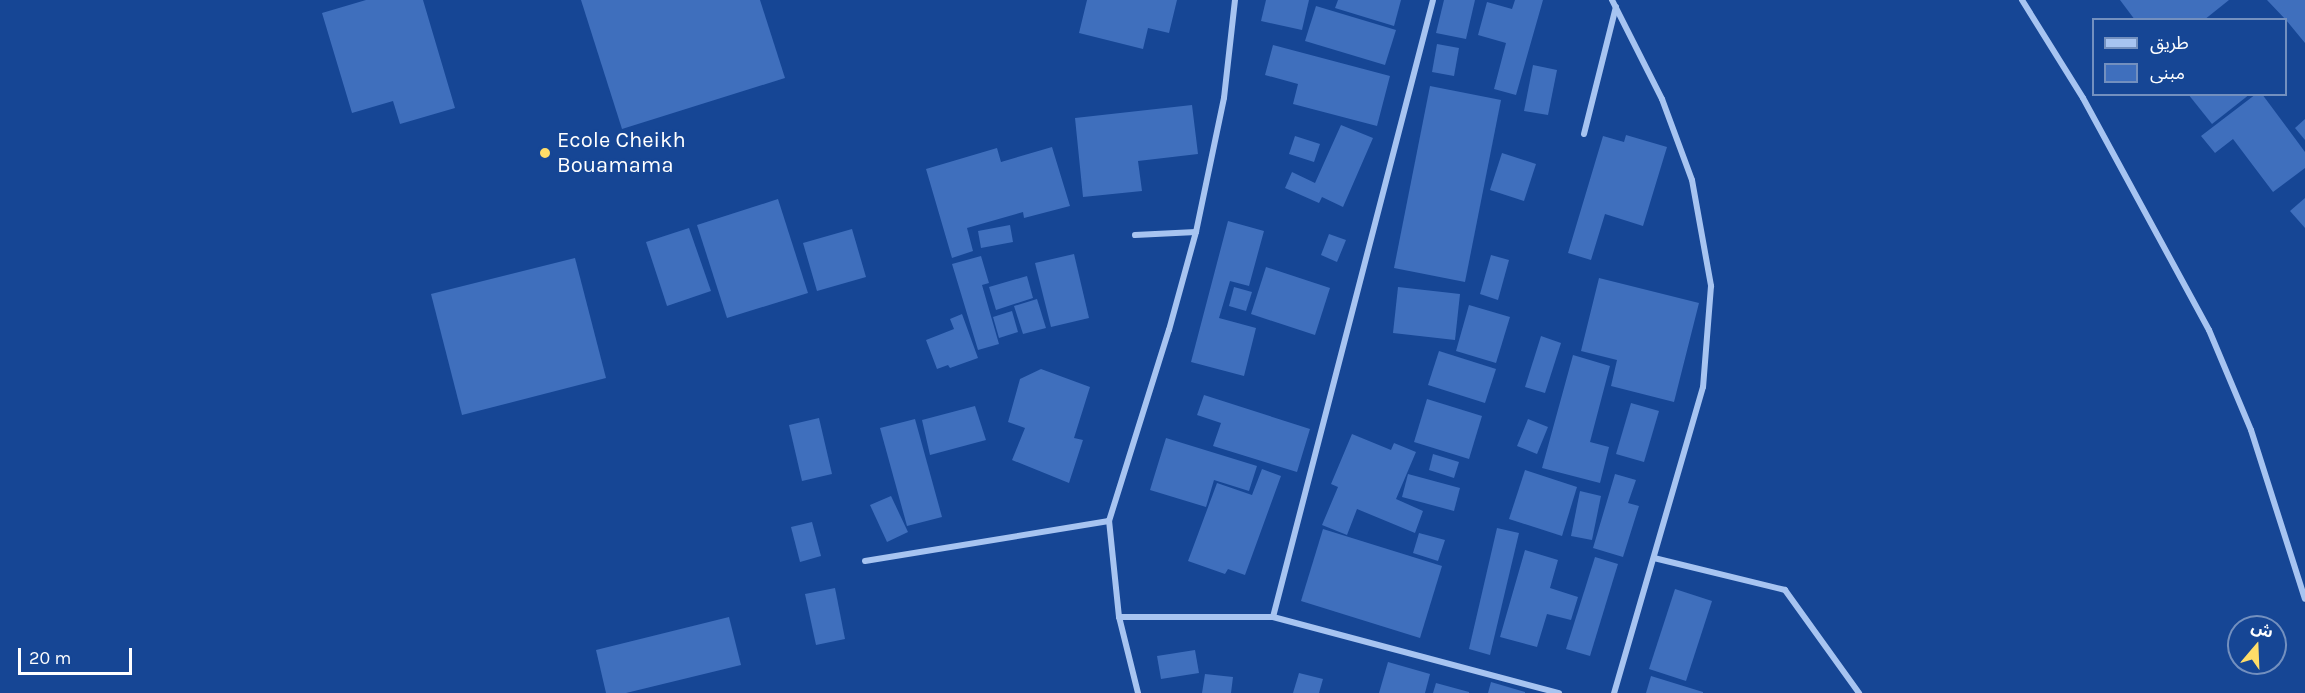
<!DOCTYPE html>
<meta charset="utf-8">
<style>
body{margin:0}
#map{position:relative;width:2305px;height:693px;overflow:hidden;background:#164695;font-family:Karla,"Noto Sans Arabic",sans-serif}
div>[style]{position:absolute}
.building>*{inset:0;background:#3f6fbd}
.street>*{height:6px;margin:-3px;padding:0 3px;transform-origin:3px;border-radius:3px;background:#a7c4f1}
.dots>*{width:16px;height:16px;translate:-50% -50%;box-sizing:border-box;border:3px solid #164695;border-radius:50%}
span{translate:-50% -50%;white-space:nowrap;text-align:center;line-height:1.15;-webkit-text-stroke:4.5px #164695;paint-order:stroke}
.poi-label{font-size:22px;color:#fff}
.left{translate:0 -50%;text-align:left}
.legend{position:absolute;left:2092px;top:18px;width:195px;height:78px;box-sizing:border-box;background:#164695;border:2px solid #7390bf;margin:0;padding:8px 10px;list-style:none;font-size:18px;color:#fff}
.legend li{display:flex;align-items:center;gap:12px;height:30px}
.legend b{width:30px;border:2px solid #7390bf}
.north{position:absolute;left:2227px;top:615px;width:60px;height:60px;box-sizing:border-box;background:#164695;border:2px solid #7390bf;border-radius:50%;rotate:19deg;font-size:16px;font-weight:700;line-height:24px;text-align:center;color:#fff}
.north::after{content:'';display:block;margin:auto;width:21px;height:27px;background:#ffdd68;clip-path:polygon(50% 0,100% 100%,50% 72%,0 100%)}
.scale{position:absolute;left:18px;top:648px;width:114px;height:27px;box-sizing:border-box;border:3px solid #fff;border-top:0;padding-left:8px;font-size:18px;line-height:21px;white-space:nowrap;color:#fff;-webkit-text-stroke:4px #164695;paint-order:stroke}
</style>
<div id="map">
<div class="building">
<div style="clip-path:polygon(366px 0,423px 0,455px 108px,400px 124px,393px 101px,352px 113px,322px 13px)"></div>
<div style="clip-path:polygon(581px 0,760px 0,785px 78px,622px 129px)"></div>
<div style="clip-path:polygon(1087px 0,1177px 0,1169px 33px,1148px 28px,1143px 49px,1079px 33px)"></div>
<div style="clip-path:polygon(1266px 0,1309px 0,1302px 30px,1261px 21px)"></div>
<div style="clip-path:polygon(1338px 0,1401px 0,1394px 26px,1335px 8px)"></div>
<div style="clip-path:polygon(1444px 0,1475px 0,1466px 39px,1436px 33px)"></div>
<div style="clip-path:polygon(1515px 0,1543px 0,1516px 95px,1494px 89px,1506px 43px,1478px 35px,1487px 2px,1512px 9px)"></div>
<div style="clip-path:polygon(2120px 0,2229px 0,2204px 20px,2135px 20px)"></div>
<div style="clip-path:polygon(2267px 0,2305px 0,2305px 43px,2286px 20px)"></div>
<div style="clip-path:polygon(1316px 6px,1396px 30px,1385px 65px,1305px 41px)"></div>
<div style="clip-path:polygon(1437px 44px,1459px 48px,1454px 76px,1432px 72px)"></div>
<div style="clip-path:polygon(1273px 45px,1390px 76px,1377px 126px,1293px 104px,1298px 84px,1265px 75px)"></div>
<div style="clip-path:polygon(1533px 65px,1557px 70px,1548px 115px,1524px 111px)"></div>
<div style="clip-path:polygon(1430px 86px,1501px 100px,1465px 282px,1394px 268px)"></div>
<div style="clip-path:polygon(2188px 94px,2250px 94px,2212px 124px)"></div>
<div style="clip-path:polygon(2256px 94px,2262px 94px,2305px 152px,2305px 168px,2273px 192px,2233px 139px,2215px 153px,2201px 136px)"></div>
<div style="clip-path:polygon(1192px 105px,1198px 154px,1138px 161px,1142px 191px,1083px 197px,1075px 118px)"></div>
<div style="clip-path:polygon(2305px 119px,2305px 140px,2295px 128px)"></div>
<div style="clip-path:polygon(1341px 125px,1373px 138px,1343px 207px,1322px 197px,1319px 203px,1285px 188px,1292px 172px,1315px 183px)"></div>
<div style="clip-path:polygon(1626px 135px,1667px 147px,1643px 226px,1605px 214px,1591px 260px,1568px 253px,1603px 136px,1624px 142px)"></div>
<div style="clip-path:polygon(1295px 136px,1320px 144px,1314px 162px,1289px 154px)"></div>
<div style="clip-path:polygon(1052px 147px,1070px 206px,1024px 218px,1023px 212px,967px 228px,973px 251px,952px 258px,926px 169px,997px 148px,1001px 162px)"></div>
<div style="clip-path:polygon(1502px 153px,1536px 164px,1524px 201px,1490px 190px)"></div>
<div style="clip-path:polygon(2305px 198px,2305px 228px,2290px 211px)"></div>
<div style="clip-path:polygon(778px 199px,808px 293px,727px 318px,697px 225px)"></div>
<div style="clip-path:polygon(1228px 221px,1264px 231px,1249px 286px,1230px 281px,1219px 318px,1256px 328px,1244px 376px,1191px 362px)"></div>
<div style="clip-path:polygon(1010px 225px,1013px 242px,981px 248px,978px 231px)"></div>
<div style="clip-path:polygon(689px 228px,711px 291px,667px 306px,646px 242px)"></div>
<div style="clip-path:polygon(852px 229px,866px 277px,817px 291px,803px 243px)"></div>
<div style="clip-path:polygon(1329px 234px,1346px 240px,1337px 262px,1321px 255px)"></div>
<div style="clip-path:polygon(1074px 254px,1089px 318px,1051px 327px,1035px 263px)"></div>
<div style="clip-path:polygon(1491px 255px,1509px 260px,1498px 300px,1480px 294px)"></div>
<div style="clip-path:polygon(981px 256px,989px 283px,982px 285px,999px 344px,978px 350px,952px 264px)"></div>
<div style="clip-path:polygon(575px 258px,606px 378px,462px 415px,431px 294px)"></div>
<div style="clip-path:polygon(1266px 267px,1330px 288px,1315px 335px,1251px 314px)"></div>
<div style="clip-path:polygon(1027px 276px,1033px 298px,996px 310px,989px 287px)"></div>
<div style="clip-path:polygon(1599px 278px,1699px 303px,1674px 402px,1611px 386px,1617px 360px,1581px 351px)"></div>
<div style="clip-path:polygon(1234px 287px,1252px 292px,1246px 311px,1229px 306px)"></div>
<div style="clip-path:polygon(1398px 287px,1460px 294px,1455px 340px,1393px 333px)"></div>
<div style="clip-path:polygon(1037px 299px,1046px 328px,1023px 334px,1014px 306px)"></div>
<div style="clip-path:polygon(1469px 305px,1510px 317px,1496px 363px,1456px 351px)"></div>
<div style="clip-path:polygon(1012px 311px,1018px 332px,999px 338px,993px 317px)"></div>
<div style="clip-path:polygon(962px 314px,978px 358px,950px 368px,948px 365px,937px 369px,926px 340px,954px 329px,950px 319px)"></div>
<div style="clip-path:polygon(1541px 336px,1561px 343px,1545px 393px,1525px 387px)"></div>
<div style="clip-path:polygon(1439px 351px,1496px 369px,1485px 403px,1428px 385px)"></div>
<div style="clip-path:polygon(1573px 355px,1610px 366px,1590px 442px,1609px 447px,1600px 483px,1542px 468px)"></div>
<div style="clip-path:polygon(1041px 369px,1090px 387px,1074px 438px,1083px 440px,1069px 483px,1012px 460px,1025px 428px,1008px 422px,1020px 379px)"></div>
<div style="clip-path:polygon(1204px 395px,1310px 429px,1297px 472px,1213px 446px,1221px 423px,1197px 415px)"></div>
<div style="clip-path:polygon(1427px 399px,1482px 416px,1469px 459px,1414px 442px)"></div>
<div style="clip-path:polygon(1631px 403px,1659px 411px,1644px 462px,1616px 454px)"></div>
<div style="clip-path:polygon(975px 406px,986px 440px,930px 455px,922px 420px)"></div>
<div style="clip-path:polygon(819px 418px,832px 474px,802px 481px,789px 425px)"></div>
<div style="clip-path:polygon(915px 419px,942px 517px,907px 526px,880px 428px)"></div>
<div style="clip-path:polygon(1528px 419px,1548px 427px,1537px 454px,1517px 446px)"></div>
<div style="clip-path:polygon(1352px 434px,1391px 450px,1394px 443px,1416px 452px,1396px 499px,1423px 511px,1415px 533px,1357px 509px,1347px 535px,1322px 525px,1338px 487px,1331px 484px)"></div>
<div style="clip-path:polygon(1166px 438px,1257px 466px,1249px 491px,1214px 480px,1206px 507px,1150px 490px)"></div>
<div style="clip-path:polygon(1433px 454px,1459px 462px,1454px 478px,1429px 470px)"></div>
<div style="clip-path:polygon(1262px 469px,1281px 476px,1245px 575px,1228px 569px,1225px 574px,1188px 561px,1217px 483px,1252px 495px)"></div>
<div style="clip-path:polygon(1525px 470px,1577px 487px,1562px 536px,1509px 519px)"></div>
<div style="clip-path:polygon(1408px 474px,1460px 488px,1454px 511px,1402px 497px)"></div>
<div style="clip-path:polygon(1615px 474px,1636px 480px,1628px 503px,1639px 506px,1623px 557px,1593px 548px)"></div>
<div style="clip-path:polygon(1580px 491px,1601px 496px,1592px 540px,1571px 536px)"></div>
<div style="clip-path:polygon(891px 496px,908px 532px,887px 542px,870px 505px)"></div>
<div style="clip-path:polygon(812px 522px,821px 556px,800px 562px,791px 527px)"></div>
<div style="clip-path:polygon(1497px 528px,1519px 533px,1490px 655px,1469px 649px)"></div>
<div style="clip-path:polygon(1323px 529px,1442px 566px,1420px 638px,1301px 601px)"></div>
<div style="clip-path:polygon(1419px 533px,1445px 540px,1438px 561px,1413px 553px)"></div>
<div style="clip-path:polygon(1525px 550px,1558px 560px,1550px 588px,1578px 597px,1571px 620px,1547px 614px,1537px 647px,1500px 637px)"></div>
<div style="clip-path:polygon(1595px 557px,1618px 564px,1590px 656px,1566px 649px)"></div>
<div style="clip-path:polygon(835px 588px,845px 639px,816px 645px,805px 594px)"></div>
<div style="clip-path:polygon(1675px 589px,1712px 601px,1686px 681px,1649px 669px)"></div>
<div style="clip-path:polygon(729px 617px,741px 665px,626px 693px,606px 693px,596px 650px)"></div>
<div style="clip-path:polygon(1195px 650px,1199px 673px,1161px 679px,1157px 656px)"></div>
<div style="clip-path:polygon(1388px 662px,1430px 674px,1425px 693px,1379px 693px)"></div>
<div style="clip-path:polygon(1299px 673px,1323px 679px,1319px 693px,1293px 693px)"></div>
<div style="clip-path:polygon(1205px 674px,1233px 677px,1231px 693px,1202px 693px)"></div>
<div style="clip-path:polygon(1651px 676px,1703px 692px,1703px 693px,1646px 693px)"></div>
<div style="clip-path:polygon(1491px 682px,1525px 692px,1525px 693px,1488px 693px)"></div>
<div style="clip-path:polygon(1436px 683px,1469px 692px,1469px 693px,1433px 693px)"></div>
</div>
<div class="street">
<div style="left:1612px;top:0;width:111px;rotate:63.2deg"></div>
<div style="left:1662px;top:99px;width:86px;rotate:69.7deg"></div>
<div style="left:1692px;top:180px;width:108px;rotate:79.8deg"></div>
<div style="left:1711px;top:286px;width:101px;rotate:94.5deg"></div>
<div style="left:1703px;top:387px;width:319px;rotate:106.2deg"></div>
<div style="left:2022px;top:0;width:115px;rotate:58.1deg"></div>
<div style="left:2083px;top:98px;width:264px;rotate:61.5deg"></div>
<div style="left:2209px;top:330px;width:108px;rotate:67.2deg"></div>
<div style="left:2251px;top:430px;width:177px;rotate:72.3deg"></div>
<div style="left:1584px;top:134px;width:131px;rotate:-75.9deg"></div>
<div style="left:1135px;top:235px;width:61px;rotate:-2.8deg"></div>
<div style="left:1654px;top:558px;width:135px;rotate:13.7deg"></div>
<div style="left:1785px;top:590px;width:127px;rotate:54.3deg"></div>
<div style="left:865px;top:561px;width:247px;rotate:-9.3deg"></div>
<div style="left:1119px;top:617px;width:154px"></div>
<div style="left:1273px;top:617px;width:296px;rotate:14.9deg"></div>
<div style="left:1273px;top:617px;width:637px;rotate:-75.46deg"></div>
<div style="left:1138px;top:693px;width:78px;rotate:-104deg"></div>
<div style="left:1119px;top:617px;width:97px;rotate:-95.9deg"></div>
<div style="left:1109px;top:521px;width:200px;rotate:-72.6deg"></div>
<div style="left:1169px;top:330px;width:102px;rotate:-74.6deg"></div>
<div style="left:1196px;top:232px;width:137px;rotate:-78.2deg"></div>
<div style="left:1224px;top:98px;width:99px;rotate:-83.6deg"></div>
</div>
<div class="dots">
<div style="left:545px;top:153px;background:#ffdd68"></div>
</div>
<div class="poi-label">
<span class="left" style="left:557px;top:153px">Ecole Cheikh<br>Bouamama</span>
</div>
<ul class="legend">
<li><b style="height:8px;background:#a7c4f1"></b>طريق</li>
<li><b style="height:16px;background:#3f6fbd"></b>مبنى</li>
</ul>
<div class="north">ش</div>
<div class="scale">20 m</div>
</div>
